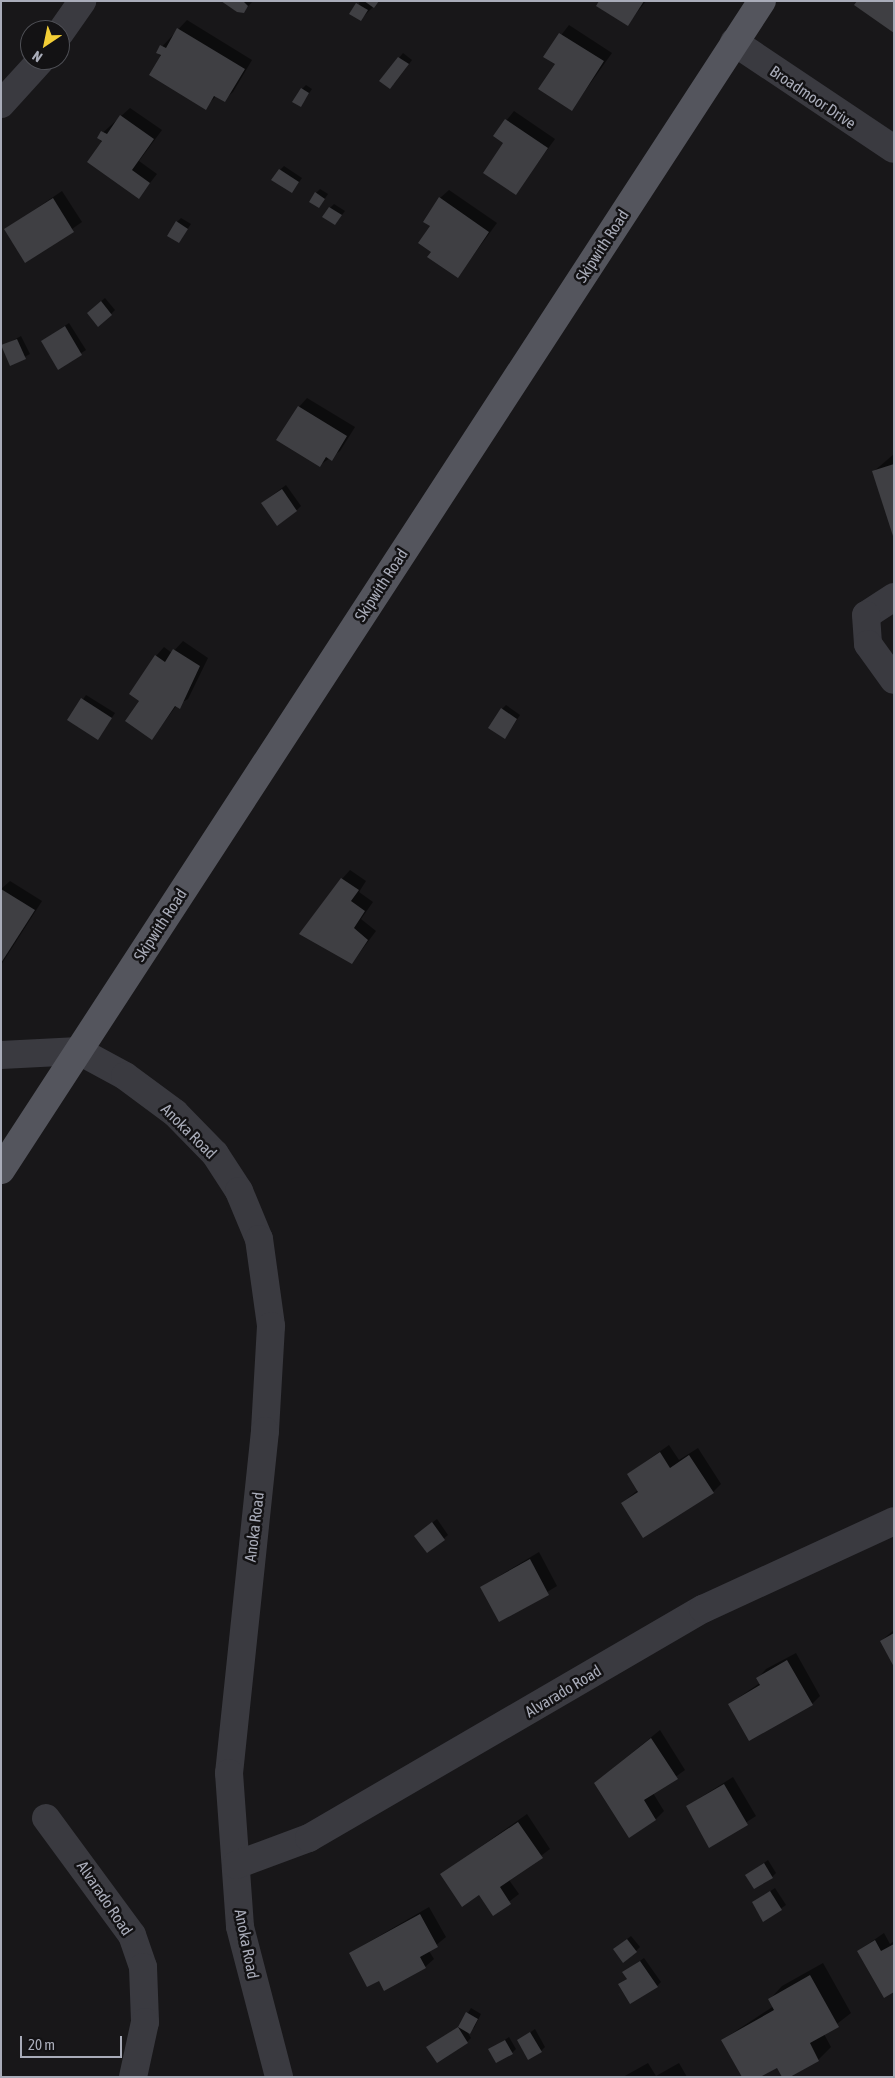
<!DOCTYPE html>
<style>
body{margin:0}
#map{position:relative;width:895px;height:2078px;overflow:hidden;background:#181719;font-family:"Asap Condensed",sans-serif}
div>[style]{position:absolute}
.shadow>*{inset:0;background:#0007}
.building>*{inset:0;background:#3f3f43}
.minor>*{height:28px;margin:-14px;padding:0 14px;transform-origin:14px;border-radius:14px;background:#3a3a40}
.major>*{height:28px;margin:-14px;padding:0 14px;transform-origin:14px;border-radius:14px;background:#54555d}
span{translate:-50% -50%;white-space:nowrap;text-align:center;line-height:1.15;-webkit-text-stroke:5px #131214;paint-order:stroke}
.street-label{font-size:16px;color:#a9acb9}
.frame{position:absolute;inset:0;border:2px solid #a9acb9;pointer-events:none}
.north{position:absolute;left:20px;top:20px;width:50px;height:50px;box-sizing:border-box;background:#131214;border:1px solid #4f5056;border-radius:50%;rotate:214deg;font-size:14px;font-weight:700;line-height:20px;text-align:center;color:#a9acb9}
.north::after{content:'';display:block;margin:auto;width:18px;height:22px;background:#f3ce36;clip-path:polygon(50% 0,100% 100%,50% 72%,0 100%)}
.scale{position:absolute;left:20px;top:2036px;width:102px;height:22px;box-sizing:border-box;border:2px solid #a9acb9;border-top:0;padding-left:6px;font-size:15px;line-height:18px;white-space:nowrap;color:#a9acb9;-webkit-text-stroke:4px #131214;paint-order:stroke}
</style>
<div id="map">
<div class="shadow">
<div style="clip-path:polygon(226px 1px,253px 1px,244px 11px)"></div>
<div style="clip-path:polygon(359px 1px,379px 1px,361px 19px)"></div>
<div style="clip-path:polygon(600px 1px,646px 1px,628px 24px)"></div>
<div style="clip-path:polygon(187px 20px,252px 60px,233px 92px,224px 100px,216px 96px,205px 108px,157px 52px)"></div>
<div style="clip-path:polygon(569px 25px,612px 53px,572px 109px,556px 64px,545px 56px)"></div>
<div style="clip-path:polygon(403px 53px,412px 60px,394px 84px,381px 81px)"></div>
<div style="clip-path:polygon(306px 85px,312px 89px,301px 105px,302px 89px)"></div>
<div style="clip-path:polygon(130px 108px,162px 130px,139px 161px,157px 174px,139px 197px,98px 137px)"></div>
<div style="clip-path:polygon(514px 111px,555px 139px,515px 194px,505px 143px,494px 136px)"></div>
<div style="clip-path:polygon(284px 166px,302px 178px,292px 192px,280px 170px)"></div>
<div style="clip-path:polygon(320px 189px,328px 194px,319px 207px,316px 193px)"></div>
<div style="clip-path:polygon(449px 190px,497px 223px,458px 276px,433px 251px,431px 226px,440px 198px)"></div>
<div style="clip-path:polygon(62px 191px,82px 222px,26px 261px,6px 229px)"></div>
<div style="clip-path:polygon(334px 204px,345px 211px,335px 224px,330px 208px)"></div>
<div style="clip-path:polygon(181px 218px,191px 224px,179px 241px,177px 222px)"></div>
<div style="clip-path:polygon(105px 298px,115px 310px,111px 314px,92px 309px)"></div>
<div style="clip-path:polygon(69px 323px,86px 350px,58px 368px,42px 341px)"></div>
<div style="clip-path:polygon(21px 336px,30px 354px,11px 364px,3px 346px)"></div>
<div style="clip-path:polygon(307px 398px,355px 427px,340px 451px,320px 465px,299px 407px)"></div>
<div style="clip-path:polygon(894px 454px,894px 533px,873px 472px)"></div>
<div style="clip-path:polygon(286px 485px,301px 506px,297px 510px,262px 503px)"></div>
<div style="clip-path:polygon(183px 641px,208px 658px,188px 699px,177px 705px,152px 738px,141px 701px,156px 656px,164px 647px,172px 653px)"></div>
<div style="clip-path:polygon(86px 695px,115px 713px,98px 738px,69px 720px)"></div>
<div style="clip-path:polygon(506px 705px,520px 715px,505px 738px,502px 709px)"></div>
<div style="clip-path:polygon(350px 870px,366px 881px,359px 892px,373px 902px,361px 919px,376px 931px,352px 963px,342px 879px)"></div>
<div style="clip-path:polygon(10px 881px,42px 901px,1px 965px,1px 889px)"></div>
<div style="clip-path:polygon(669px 1445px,679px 1460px,698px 1448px,721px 1484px,713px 1492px,622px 1503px,638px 1490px,628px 1474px)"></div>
<div style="clip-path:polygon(437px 1519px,448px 1535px,428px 1552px,420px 1532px)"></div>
<div style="clip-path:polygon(539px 1552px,557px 1586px,500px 1621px,481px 1587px)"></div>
<div style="clip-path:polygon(894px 1630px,894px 1664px,881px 1641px)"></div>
<div style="clip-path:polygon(796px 1653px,820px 1696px,812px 1704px,729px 1704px,760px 1683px,758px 1678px,766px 1669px)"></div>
<div style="clip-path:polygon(660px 1730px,685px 1770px,653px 1793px,664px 1811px,656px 1819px,595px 1783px)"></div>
<div style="clip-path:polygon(733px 1777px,756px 1816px,710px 1846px,687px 1806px)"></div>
<div style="clip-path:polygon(527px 1814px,550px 1849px,509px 1880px,519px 1894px,493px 1914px,479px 1893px,442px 1874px)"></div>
<div style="clip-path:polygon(768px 1860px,776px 1873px,772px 1877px,747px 1875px)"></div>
<div style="clip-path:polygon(775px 1888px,786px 1905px,764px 1920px,753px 1903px)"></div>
<div style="clip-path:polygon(429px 1907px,446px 1937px,429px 1951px,434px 1959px,425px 1967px,379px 1979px,350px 1953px)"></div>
<div style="clip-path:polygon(884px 1933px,890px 1944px,894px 1941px,894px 1991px,858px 1951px)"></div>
<div style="clip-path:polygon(631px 1936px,640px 1947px,636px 1951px,618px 1946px)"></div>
<div style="clip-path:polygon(644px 1958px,661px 1982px,657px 1986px,619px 1985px,628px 1978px,624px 1972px)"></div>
<div style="clip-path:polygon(823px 1963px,851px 2013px,824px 2034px,831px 2047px,818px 2060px,788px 2077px,777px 2066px,722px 2040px,774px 2006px,770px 1999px,782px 1986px)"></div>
<div style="clip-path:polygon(471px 2008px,481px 2014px,474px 2028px,466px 2030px,471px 2038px,467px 2042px,428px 2047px,460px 2026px)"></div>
<div style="clip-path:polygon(535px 2029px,545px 2047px,541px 2051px,518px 2041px)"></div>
<div style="clip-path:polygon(509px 2037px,516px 2049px,512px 2053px,490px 2050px)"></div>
<div style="clip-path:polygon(648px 2063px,656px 2076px,679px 2063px,687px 2077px,623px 2077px)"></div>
</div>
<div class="building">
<div style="clip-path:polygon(221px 1px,243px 1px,248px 6px,244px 13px,237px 12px)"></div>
<div style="clip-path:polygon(364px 1px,379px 1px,374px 8px)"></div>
<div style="clip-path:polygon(599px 1px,644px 1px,628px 26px,596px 6px)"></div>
<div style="clip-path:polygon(857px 1px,894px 1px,894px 33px,854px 5px)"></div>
<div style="clip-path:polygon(356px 3px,368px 10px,361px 21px,349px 14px)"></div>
<div style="clip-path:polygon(177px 28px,245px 69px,225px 102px,214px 96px,206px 110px,149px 75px,161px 55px,156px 53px,160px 45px,166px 48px)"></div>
<div style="clip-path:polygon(559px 33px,604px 61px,572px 111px,538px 89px,555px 64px,543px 57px)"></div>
<div style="clip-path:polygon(398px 57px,409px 64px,390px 89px,379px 81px)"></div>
<div style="clip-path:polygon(301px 88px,309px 93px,301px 107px,292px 102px)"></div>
<div style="clip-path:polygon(120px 115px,154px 139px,132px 170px,150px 183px,139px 199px,87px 162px,102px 141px,97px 138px,101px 131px,107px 134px)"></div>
<div style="clip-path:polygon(505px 119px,548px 148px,516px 195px,483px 173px,503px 143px,493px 136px)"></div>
<div style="clip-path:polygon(279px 169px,299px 182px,292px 193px,271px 180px)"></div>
<div style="clip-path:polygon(315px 192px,325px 199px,319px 208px,309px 202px)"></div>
<div style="clip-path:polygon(439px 197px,489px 232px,458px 278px,427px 257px,431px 252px,418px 243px,430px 226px,423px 222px)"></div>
<div style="clip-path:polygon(53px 198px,74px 232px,25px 263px,4px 229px)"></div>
<div style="clip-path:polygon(329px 207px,342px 215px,335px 225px,322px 217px)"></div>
<div style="clip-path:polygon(176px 221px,188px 229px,179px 243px,167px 236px)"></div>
<div style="clip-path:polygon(101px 301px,112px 315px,98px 327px,87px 313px)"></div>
<div style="clip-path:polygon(65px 326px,82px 355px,58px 370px,41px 341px)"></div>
<div style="clip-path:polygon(17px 339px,26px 359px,10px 366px,1px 345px)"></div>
<div style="clip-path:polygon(298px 406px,347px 436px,332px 461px,326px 457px,320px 467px,276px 440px)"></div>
<div style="clip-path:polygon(894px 464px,894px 536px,893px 536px,872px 471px)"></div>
<div style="clip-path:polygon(282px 489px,297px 511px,277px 526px,261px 503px)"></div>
<div style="clip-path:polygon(173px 649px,200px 666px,180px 709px,175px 706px,152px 740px,125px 721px,139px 701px,129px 694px,155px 655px,165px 662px)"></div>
<div style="clip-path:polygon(81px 698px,112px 718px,98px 740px,67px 720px)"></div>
<div style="clip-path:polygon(501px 708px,517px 719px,505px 739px,488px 728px)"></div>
<div style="clip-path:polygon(341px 878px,359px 890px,351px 901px,365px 911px,354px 928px,368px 940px,352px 964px,299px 934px)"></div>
<div style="clip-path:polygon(1px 889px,35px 910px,1px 963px)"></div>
<div style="clip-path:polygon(660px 1452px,670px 1468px,689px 1455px,714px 1493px,643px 1538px,621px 1503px,638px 1492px,627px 1474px)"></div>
<div style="clip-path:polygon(432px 1522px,445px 1540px,427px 1553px,414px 1536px)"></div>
<div style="clip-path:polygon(530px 1559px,549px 1595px,499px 1622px,480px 1587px)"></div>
<div style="clip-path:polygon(894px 1633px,894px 1667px,880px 1641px)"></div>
<div style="clip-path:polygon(787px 1660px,813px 1705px,749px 1741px,728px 1704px,760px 1685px,756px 1678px)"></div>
<div style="clip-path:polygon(651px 1738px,678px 1779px,644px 1800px,656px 1820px,629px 1838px,594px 1783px)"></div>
<div style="clip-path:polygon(724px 1784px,748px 1825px,709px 1848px,686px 1806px)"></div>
<div style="clip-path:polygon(518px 1822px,543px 1858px,500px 1887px,511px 1904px,493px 1916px,479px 1895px,462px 1907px,440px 1874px)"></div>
<div style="clip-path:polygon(764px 1863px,773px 1878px,754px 1889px,745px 1875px)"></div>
<div style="clip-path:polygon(770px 1891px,782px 1910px,763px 1922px,752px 1902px)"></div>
<div style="clip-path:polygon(420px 1914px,438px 1947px,420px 1957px,426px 1968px,384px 1991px,379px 1981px,367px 1987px,349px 1953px)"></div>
<div style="clip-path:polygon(627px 1939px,637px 1952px,623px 1963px,613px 1949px)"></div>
<div style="clip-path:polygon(875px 1940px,881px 1951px,894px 1944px,894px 1992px,884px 1998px,857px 1951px)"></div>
<div style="clip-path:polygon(640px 1961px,658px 1987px,630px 2004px,618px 1984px,627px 1979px,622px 1972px)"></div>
<div style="clip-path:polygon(810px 1975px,839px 2027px,810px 2043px,819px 2061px,790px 2077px,782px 2077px,777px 2068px,760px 2077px,742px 2077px,721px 2040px,774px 2010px,768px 1999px)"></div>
<div style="clip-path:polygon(466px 2012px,478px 2019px,470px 2034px,458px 2027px)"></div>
<div style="clip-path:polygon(458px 2027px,468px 2043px,437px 2063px,426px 2047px)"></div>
<div style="clip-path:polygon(530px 2032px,542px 2052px,528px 2060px,517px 2040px)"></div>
<div style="clip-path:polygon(505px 2040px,513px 2054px,496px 2063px,488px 2049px)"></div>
</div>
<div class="minor">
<div style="left:60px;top:33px;width:39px;rotate:-55deg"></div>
<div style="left:734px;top:42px;width:192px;rotate:33.8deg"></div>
<div style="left:1px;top:104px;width:59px;rotate:-47.7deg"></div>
<div style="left:894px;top:597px;width:33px;rotate:147deg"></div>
<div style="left:866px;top:615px;width:29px;rotate:86deg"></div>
<div style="left:868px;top:644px;width:44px;rotate:54.2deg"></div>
<div style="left:1px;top:1055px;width:78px;rotate:-2.9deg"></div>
<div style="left:79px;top:1051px;width:52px;rotate:28.5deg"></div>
<div style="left:125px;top:1076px;width:62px;rotate:36.5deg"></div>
<div style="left:175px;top:1113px;width:57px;rotate:45.7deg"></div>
<div style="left:215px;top:1154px;width:44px;rotate:57deg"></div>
<div style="left:239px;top:1191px;width:52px;rotate:67.4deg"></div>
<div style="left:259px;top:1239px;width:88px;rotate:82.1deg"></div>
<div style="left:271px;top:1326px;width:105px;rotate:93.3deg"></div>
<div style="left:265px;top:1431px;width:344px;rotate:96deg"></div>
<div style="left:229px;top:1773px;width:154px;rotate:85.9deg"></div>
<div style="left:240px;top:1927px;width:155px;rotate:75.4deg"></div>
<div style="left:46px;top:1818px;width:145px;rotate:53.7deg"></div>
<div style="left:132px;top:1935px;width:34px;rotate:71deg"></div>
<div style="left:143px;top:1967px;width:55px;rotate:87.9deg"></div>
<div style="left:145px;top:2022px;width:56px;rotate:102.3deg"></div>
<div style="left:236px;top:1865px;width:78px;rotate:-20.3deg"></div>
<div style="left:309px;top:1838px;width:456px;rotate:-30.2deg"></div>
<div style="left:703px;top:1609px;width:210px;rotate:-24.7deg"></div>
</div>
<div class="major">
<div style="left:1px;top:1170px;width:1395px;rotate:-56.94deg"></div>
</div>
<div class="street-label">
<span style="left:813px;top:97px;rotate:34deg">Broadmoor Drive</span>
<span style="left:602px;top:246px;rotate:-57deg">Skipwith Road</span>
<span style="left:381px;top:585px;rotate:-57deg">Skipwith Road</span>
<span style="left:160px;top:925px;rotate:-57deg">Skipwith Road</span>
<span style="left:189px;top:1131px;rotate:45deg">Anoka Road</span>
<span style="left:254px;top:1527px;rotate:-83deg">Anoka Road</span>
<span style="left:563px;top:1691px;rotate:-31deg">Alvarado Road</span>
<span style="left:105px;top:1898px;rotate:56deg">Alvarado Road</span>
<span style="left:247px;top:1944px;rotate:79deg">Anoka Road</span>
</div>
<div class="frame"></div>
<div class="north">N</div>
<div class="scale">20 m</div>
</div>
